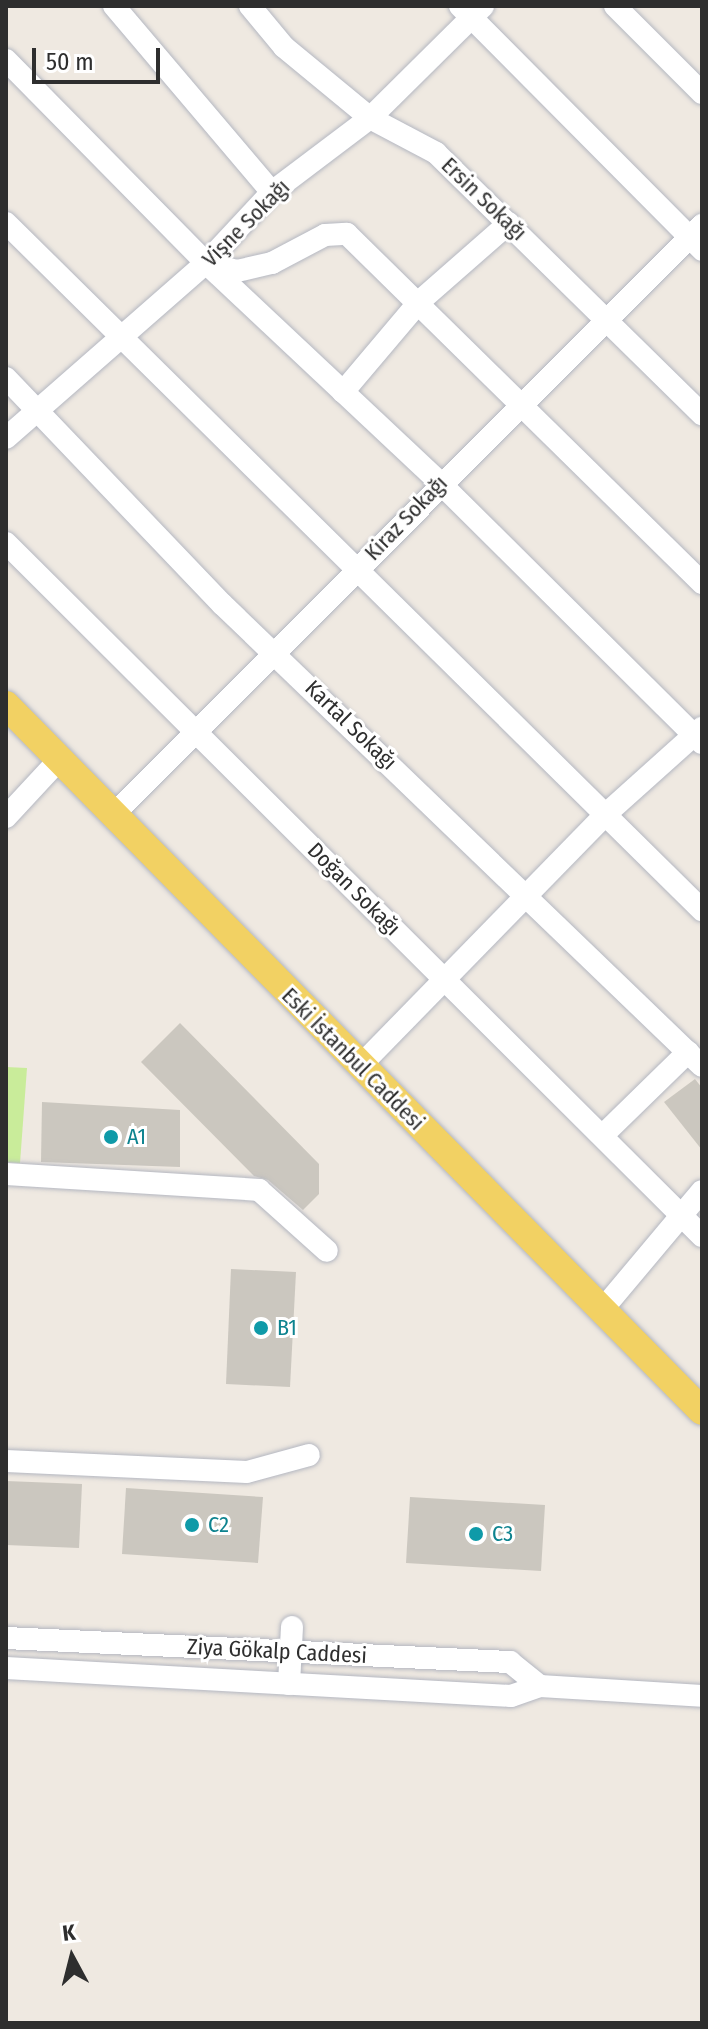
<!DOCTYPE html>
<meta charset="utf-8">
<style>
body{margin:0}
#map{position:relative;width:708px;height:2029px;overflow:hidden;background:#efe9e1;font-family:"Fira Sans Condensed",sans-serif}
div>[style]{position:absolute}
.pitch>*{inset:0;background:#c9ec9a}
.building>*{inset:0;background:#cbc7bf}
.roads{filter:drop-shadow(0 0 2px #b4b7c1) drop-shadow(0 0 2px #b4b7c1)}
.minor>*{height:22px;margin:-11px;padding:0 11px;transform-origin:11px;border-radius:11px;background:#fff}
.major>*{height:28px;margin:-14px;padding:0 14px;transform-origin:14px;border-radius:14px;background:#f2d163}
.dots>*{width:22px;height:22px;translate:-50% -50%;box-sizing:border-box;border:4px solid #fff;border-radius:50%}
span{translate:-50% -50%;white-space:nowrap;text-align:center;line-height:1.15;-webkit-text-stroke:6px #fff;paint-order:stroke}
.street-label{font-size:22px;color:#2e2e2e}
.culture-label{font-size:22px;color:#0d838f}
.left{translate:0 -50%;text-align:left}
.frame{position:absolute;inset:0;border:8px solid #2e2e2e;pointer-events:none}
.north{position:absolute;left:32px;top:1917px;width:80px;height:80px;-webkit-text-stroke:6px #fff;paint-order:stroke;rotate:353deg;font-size:22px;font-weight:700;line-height:32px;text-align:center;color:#2e2e2e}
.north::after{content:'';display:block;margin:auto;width:28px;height:36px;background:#2e2e2e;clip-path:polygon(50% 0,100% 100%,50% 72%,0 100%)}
.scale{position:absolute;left:32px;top:48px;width:128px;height:36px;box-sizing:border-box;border:4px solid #2e2e2e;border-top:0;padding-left:10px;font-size:24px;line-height:28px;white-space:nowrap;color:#2e2e2e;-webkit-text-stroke:6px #fff;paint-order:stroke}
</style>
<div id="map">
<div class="pitch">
<div style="clip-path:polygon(6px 1067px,27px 1068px,20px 1163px,6px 1162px)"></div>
</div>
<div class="building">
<div style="clip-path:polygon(180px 1023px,319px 1164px,319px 1194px,303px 1210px,268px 1180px,254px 1176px,141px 1062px)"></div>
<div style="clip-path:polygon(695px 1079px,702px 1088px,702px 1150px,664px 1102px)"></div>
<div style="clip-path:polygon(42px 1102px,180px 1110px,180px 1167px,41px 1162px)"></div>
<div style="clip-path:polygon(231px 1269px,296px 1272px,290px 1387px,226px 1384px)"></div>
<div style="clip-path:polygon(6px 1481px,82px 1484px,79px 1548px,6px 1545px)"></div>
<div style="clip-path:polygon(126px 1488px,263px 1497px,258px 1563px,122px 1554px)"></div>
<div style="clip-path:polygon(410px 1497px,545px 1505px,541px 1571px,406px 1563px)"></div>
</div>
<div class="roads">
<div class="minor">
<div style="left:114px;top:6px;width:244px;rotate:49.7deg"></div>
<div style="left:250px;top:6px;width:53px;rotate:50.3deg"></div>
<div style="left:284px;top:47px;width:112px;rotate:39.5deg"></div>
<div style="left:370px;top:118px;width:75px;rotate:27.9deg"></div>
<div style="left:436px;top:153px;width:373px;rotate:44.5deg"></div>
<div style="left:460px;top:6px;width:344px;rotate:45.2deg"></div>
<div style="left:615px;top:6px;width:123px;rotate:45deg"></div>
<div style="left:6px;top:60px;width:285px;rotate:45.4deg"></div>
<div style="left:206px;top:263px;width:321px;rotate:43.2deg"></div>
<div style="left:440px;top:483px;width:369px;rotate:44.8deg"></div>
<div style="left:6px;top:223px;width:978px;rotate:44.63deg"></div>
<div style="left:207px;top:264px;width:31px;rotate:13deg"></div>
<div style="left:237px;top:271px;width:36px;rotate:-13deg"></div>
<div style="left:272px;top:263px;width:60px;rotate:-27.8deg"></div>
<div style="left:325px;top:235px;width:22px;rotate:-3deg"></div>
<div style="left:347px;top:234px;width:498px;rotate:44.5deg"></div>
<div style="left:6px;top:378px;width:313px;rotate:46.3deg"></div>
<div style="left:222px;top:604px;width:666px;rotate:43.91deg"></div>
<div style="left:343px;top:392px;width:119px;rotate:-49.8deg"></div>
<div style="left:420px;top:301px;width:118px;rotate:-41.2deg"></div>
<div style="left:6px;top:438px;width:266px;rotate:-41.2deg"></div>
<div style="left:206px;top:263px;width:97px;rotate:-47.1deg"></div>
<div style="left:272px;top:192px;width:123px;rotate:-37.1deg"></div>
<div style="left:370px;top:118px;width:159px;rotate:-44.7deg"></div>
<div style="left:6px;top:543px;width:982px;rotate:44.88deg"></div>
<div style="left:113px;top:815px;width:834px;rotate:-45.05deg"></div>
<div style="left:6px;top:817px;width:78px;rotate:-47.1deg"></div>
<div style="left:360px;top:1066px;width:352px;rotate:-45.7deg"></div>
<div style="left:606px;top:814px;width:129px;rotate:-41.9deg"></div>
<div style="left:603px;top:1135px;width:119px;rotate:-44.3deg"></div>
<div style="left:6px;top:1174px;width:254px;rotate:3.6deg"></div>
<div style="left:259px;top:1190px;width:91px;rotate:41.9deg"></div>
<div style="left:602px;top:1310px;width:155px;rotate:-50deg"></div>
<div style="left:6px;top:1461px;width:241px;rotate:2.6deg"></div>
<div style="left:247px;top:1472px;width:64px;rotate:-15.3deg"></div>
<div style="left:6px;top:1638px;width:505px;rotate:2.73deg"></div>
<div style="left:510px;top:1662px;width:38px;rotate:39deg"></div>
<div style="left:6px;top:1668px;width:506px;rotate:3.17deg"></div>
<div style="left:511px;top:1696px;width:31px;rotate:-19deg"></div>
<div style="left:540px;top:1686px;width:162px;rotate:3.5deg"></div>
<div style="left:289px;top:1684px;width:57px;rotate:-87deg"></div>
</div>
<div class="major">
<div style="left:6px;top:705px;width:991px;rotate:45.41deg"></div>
</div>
</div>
<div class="dots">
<div style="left:111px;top:1137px;background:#0f9aa8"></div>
<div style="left:261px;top:1328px;background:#0f9aa8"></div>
<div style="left:192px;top:1525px;background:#0f9aa8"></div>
<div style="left:476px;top:1534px;background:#0f9aa8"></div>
</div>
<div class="street-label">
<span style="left:484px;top:199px;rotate:44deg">Ersin Sokağı</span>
<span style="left:246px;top:223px;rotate:-45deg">Vişne Sokağı</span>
<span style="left:406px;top:518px;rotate:-46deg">Kiraz Sokağı</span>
<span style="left:351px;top:725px;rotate:44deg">Kartal Sokağı</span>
<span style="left:354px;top:889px;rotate:45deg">Doğan Sokağı</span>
<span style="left:353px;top:1059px;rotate:45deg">Eski İstanbul Caddesi</span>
<span style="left:277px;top:1651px;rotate:3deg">Ziya Gökalp Caddesi</span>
</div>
<div class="culture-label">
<span class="left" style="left:127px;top:1137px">A1</span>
<span class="left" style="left:277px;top:1328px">B1</span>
<span class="left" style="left:208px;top:1525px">C2</span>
<span class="left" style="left:492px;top:1534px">C3</span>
</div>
<div class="frame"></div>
<div class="north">K</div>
<div class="scale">50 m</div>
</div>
